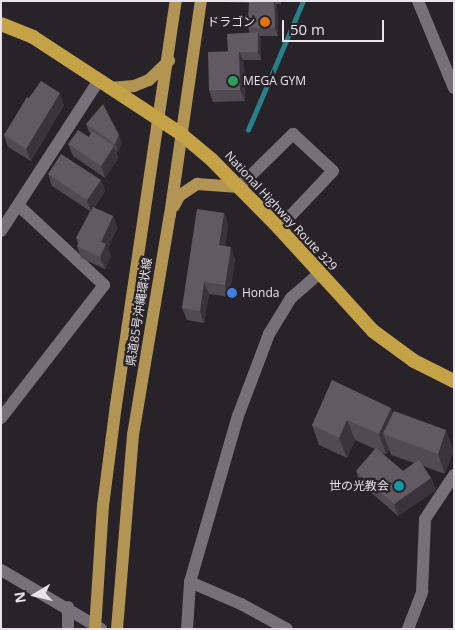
<!DOCTYPE html>
<meta charset="utf-8">
<style>
body{margin:0}
#map{position:relative;width:455px;height:630px;overflow:hidden;background:#282229;font-family:"Open Sans","Noto Sans JP",sans-serif}
div>[style]{position:absolute}
.stream>*{height:4.5px;margin:-2.25px;padding:0 2.25px;transform-origin:2.25px;border-radius:2.25px;background:#28818a}
.minor>*{height:12px;margin:-6px;padding:0 6px;transform-origin:6px;border-radius:6px;background:#787079}
.primary>*{height:12px;margin:-6px;padding:0 6px;transform-origin:6px;border-radius:6px;background:#b29553}
.trunk>*{height:14px;margin:-7px;padding:0 7px;transform-origin:7px;border-radius:7px;background:#c6a246}
.wall>*{inset:0;background:#514a51}
.shaded-wall>*{inset:0;background:#3a333a}
.building>*{inset:0;background:#615a62}
.dots>*{width:14px;height:14px;translate:-50% -50%;box-sizing:border-box;border:2px solid #282229;border-radius:50%}
span{translate:-50% -50%;white-space:nowrap;text-align:center;line-height:1.15;-webkit-text-stroke:4.5px #282229;paint-order:stroke}
.poi-label{font-size:12px;color:#e7e3e8}
.right{translate:-100% -50%;text-align:right}
.left{translate:0 -50%;text-align:left}
.street-label{font-size:12px;color:#e7e3e8}
.frame{position:absolute;inset:0;border:2px solid #e7e3e8;pointer-events:none}
.north{position:absolute;left:10px;top:570px;width:50px;height:50px;-webkit-text-stroke:4px #282229;paint-order:stroke;rotate:261deg;font-size:14px;font-weight:700;line-height:20px;text-align:center;color:#e7e3e8}
.north::after{content:'';display:block;margin:auto;width:18px;height:22px;background:#e7e3e8;clip-path:polygon(50% 0,100% 100%,50% 72%,0 100%)}
.scale{position:absolute;left:282px;top:20px;width:102px;height:22px;box-sizing:border-box;border:2px solid #e7e3e8;border-top:0;padding-left:6px;font-size:15px;line-height:18px;white-space:nowrap;color:#e7e3e8;-webkit-text-stroke:4px #282229;paint-order:stroke}
</style>
<div id="map">
<div class="stream">
<div style="left:248px;top:130px;width:140px;rotate:-66.9deg"></div>
</div>
<div class="minor">
<div style="left:418px;top:1px;width:94px;rotate:67.5deg"></div>
<div style="left:239px;top:187px;width:76px;rotate:-44.5deg"></div>
<div style="left:293px;top:134px;width:54px;rotate:42.8deg"></div>
<div style="left:333px;top:171px;width:79px;rotate:133.5deg"></div>
<div style="left:1px;top:231px;width:180px;rotate:-57deg"></div>
<div style="left:1px;top:418px;width:168px;rotate:-52.2deg"></div>
<div style="left:104px;top:285px;width:117px;rotate:-137.1deg"></div>
<div style="left:1px;top:570px;width:116px;rotate:30.5deg"></div>
<div style="left:190px;top:582px;width:56px;rotate:23.3deg"></div>
<div style="left:241px;top:604px;width:52px;rotate:28.5deg"></div>
<div style="left:68px;top:629px;width:22px;rotate:-90deg"></div>
<div style="left:187px;top:629px;width:47px;rotate:-86.3deg"></div>
<div style="left:190px;top:582px;width:173px;rotate:-73.9deg"></div>
<div style="left:238px;top:416px;width:88px;rotate:-69.3deg"></div>
<div style="left:269px;top:334px;width:42px;rotate:-58.6deg"></div>
<div style="left:291px;top:298px;width:37px;rotate:-41deg"></div>
<div style="left:408px;top:629px;width:40px;rotate:-69deg"></div>
<div style="left:422px;top:592px;width:73px;rotate:-87.6deg"></div>
<div style="left:425px;top:519px;width:53px;rotate:-56.6deg"></div>
</div>
<div class="primary">
<div style="left:110px;top:88px;width:24px;rotate:-5deg"></div>
<div style="left:134px;top:86px;width:16px;rotate:-22deg"></div>
<div style="left:149px;top:80px;width:28px;rotate:-44deg"></div>
<div style="left:174px;top:206px;width:11px;rotate:-63deg"></div>
<div style="left:179px;top:196px;width:22px;rotate:-34deg"></div>
<div style="left:197px;top:184px;width:42px;rotate:4.1deg"></div>
<div style="left:95px;top:629px;width:123px;rotate:-86.3deg"></div>
<div style="left:103px;top:506px;width:102px;rotate:-82.7deg"></div>
<div style="left:116px;top:405px;width:408px;rotate:-81.6deg"></div>
<div style="left:117px;top:629px;width:195px;rotate:-85.3deg"></div>
<div style="left:133px;top:435px;width:223px;rotate:-80.5deg"></div>
<div style="left:170px;top:215px;width:216px;rotate:-81.8deg"></div>
</div>
<div class="trunk">
<div style="left:1px;top:24px;width:35px;rotate:22deg"></div>
<div style="left:33px;top:37px;width:177px;rotate:33.2deg"></div>
<div style="left:181px;top:134px;width:40px;rotate:40deg"></div>
<div style="left:212px;top:160px;width:95px;rotate:45.4deg"></div>
<div style="left:279px;top:228px;width:139px;rotate:47.6deg"></div>
<div style="left:373px;top:331px;width:51px;rotate:36.2deg"></div>
<div style="left:414px;top:361px;width:45px;rotate:26.6deg"></div>
</div>
<div class="wall">
<div style="clip-path:polygon(223px 1px,281px 1px,281px 4px,276px 4px,277px 8px,278px 36px,259px 36px,261px 40px,261px 60px,243px 60px,244px 63px,245px 101px,213px 102px,209px 90px,228px 52px,250px 33px,248px 28px,249px 3px,224px 2px)"></div>
<div style="clip-path:polygon(29px 98px,64px 105px,31px 161px,8px 147px,4px 135px)"></div>
<div style="clip-path:polygon(86px 124px,122px 143px,118px 152px,116px 150px,118px 158px,105px 178px,73px 156px,68px 144px,89px 137px,91px 133px,89px 132px)"></div>
<div style="clip-path:polygon(48px 174px,101px 180px,105px 191px,94px 208px,113px 216px,117px 228px,108px 249px,111px 256px,105px 269px,81px 258px,77px 246px,78px 244px,76px 238px,90px 211px,52px 186px)"></div>
<div style="clip-path:polygon(224px 213px,228px 225px,225px 246px,235px 259px,229px 297px,209px 294px,204px 323px,187px 320px,182px 308px)"></div>
<div style="clip-path:polygon(evenodd,391px 408px,393px 413px,446px 430px,445px 474px,423px 466px,431px 478px,436px 490px,398px 516px,360px 483px,356px 471px,375px 449px,355px 440px,347px 458px,319px 445px,312px 425px,391px 408px,389px 449px,391px 455px,414px 463px,403px 471px,382px 453px,386px 454px,389px 449px)"></div>
</div>
<div class="shaded-wall">
<div style="clip-path:polygon(274px 1px,277px 8px,278px 36px,275px 28px)"></div>
<div style="clip-path:polygon(258px 32px,261px 40px,261px 60px,258px 52px)"></div>
<div style="clip-path:polygon(239px 51px,244px 63px,245px 101px,240px 90px)"></div>
<div style="clip-path:polygon(60px 93px,64px 105px,31px 161px,26px 149px)"></div>
<div style="clip-path:polygon(119px 135px,122px 143px,118px 152px,115px 144px)"></div>
<div style="clip-path:polygon(114px 146px,118px 158px,105px 178px,101px 166px)"></div>
<div style="clip-path:polygon(101px 180px,105px 191px,91px 212px,87px 200px)"></div>
<div style="clip-path:polygon(224px 213px,228px 225px,224px 257px,219px 245px)"></div>
<div style="clip-path:polygon(113px 216px,117px 228px,108px 249px,111px 256px,105px 269px,100px 257px,101px 242px)"></div>
<div style="clip-path:polygon(231px 247px,235px 259px,229px 297px,225px 285px)"></div>
<div style="clip-path:polygon(204px 282px,209px 294px,204px 323px,200px 311px)"></div>
<div style="clip-path:polygon(391px 408px,398px 428px,383px 434px,389px 449px,386px 454px,379px 434px)"></div>
<div style="clip-path:polygon(347px 420px,355px 440px,347px 458px,339px 438px)"></div>
<div style="clip-path:polygon(446px 430px,454px 451px,445px 474px,438px 454px)"></div>
<div style="clip-path:polygon(431px 478px,436px 490px,398px 516px,394px 504px)"></div>
</div>
<div class="building">
<div style="clip-path:polygon(249px 1px,274px 1px,275px 28px,248px 28px)"></div>
<div style="clip-path:polygon(258px 32px,258px 52px,228px 52px,227px 34px)"></div>
<div style="clip-path:polygon(239px 51px,240px 90px,209px 90px,208px 52px)"></div>
<div style="clip-path:polygon(41px 81px,60px 93px,26px 149px,4px 135px,27px 97px,29px 98px)"></div>
<div style="clip-path:polygon(103px 104px,119px 135px,115px 144px,86px 124px)"></div>
<div style="clip-path:polygon(78px 130px,89px 137px,92px 131px,114px 146px,101px 166px,68px 144px)"></div>
<div style="clip-path:polygon(61px 154px,101px 180px,87px 200px,48px 174px)"></div>
<div style="clip-path:polygon(93px 207px,113px 216px,101px 242px,106px 244px,100px 257px,77px 246px,80px 240px,76px 238px)"></div>
<div style="clip-path:polygon(197px 209px,224px 213px,219px 245px,231px 247px,225px 285px,204px 282px,200px 311px,182px 308px)"></div>
<div style="clip-path:polygon(332px 380px,391px 408px,379px 434px,347px 420px,339px 438px,312px 425px)"></div>
<div style="clip-path:polygon(394px 411px,446px 430px,438px 454px,383px 434px)"></div>
<div style="clip-path:polygon(376px 448px,403px 471px,419px 460px,431px 478px,394px 504px,356px 471px)"></div>
</div>
<div class="dots">
<div style="left:265px;top:22px;background:#e8710a"></div>
<div style="left:233px;top:81px;background:#2e9e5b"></div>
<div style="left:232px;top:293px;background:#3f7fe0"></div>
<div style="left:399px;top:486px;background:#0f9aa8"></div>
</div>
<div class="poi-label">
<span class="right" style="left:255px;top:22px">ドラゴン</span>
<span class="left" style="left:243px;top:81px">MEGA GYM</span>
<span class="left" style="left:242px;top:293px">Honda</span>
<span class="right" style="left:389px;top:486px">世の光教会</span>
</div>
<div class="street-label">
<span style="left:281px;top:211px;rotate:47deg">National Highway Route 329</span>
<span style="left:139px;top:312px;rotate:-81deg">県道85号沖縄環状線</span>
</div>
<div class="frame"></div>
<div class="north">N</div>
<div class="scale">50 m</div>
</div>
